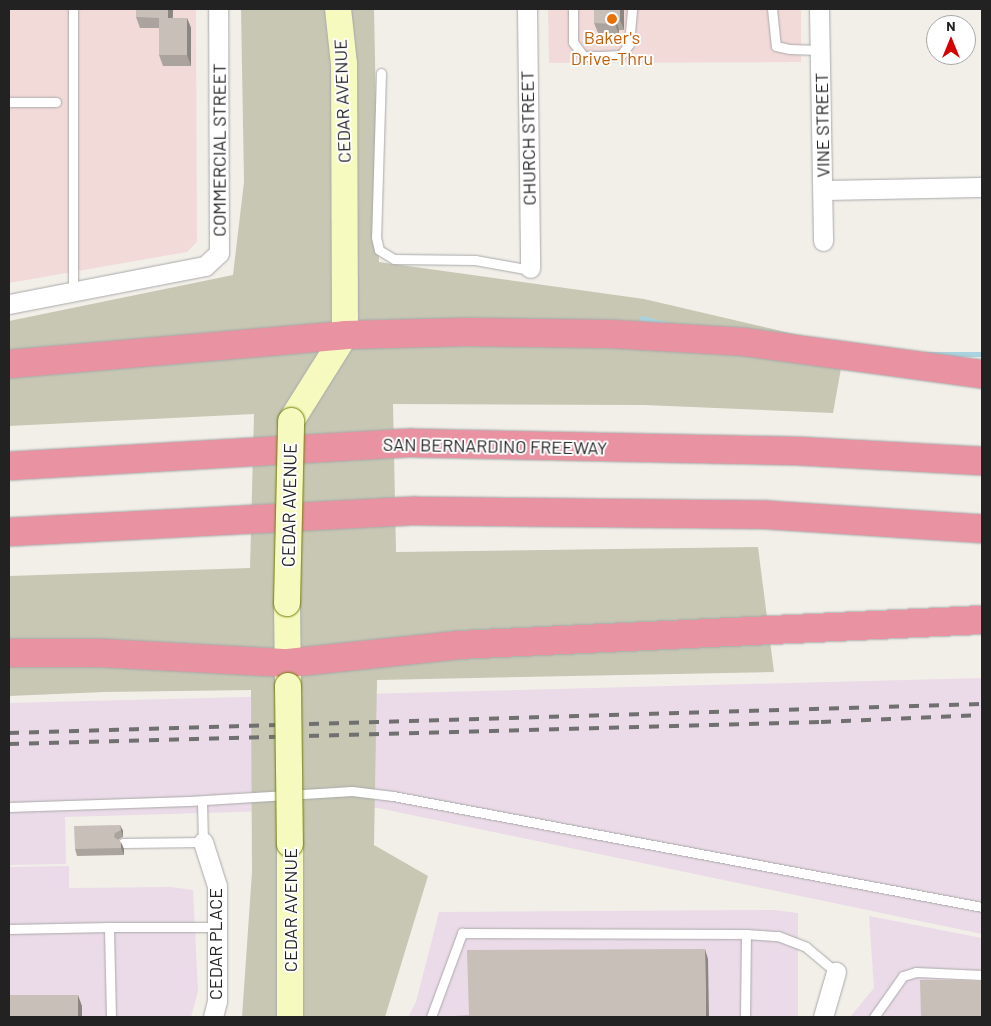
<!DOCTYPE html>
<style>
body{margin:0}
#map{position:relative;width:991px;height:1026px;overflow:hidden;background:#f2efe9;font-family:Barlow,sans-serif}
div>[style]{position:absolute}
.commercial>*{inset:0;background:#f2dad9}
.industrial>*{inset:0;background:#ebdbe8}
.construction>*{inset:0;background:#c7c7b4}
.stream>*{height:5px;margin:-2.5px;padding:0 2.5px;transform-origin:2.5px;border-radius:2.5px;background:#aad3df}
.roads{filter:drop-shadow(0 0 1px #a9a9a9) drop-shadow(0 0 1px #a9a9a9)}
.lane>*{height:9px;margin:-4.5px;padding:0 4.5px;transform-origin:4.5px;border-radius:4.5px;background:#fff}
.street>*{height:19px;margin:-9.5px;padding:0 9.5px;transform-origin:9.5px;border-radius:9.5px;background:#fff}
.secondary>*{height:26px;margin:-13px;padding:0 13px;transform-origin:13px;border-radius:13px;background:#f7fabf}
.highway>*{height:28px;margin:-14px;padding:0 14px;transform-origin:14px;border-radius:14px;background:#e892a2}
.rail>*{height:4px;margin-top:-2px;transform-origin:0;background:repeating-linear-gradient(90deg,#707070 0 10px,transparent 0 20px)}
.bridges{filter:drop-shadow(0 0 1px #707d05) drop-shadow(0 0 1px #707d05)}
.secondary-bridge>*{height:26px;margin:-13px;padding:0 13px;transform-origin:13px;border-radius:13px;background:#f7fabf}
.wall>*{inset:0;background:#aba49e}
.shaded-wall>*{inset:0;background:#8b8681}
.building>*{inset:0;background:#c7bfb8}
.dots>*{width:14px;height:14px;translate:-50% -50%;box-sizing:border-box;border:2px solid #fff;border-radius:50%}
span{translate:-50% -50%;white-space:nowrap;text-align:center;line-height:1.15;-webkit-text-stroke:4px #fff;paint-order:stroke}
.food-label{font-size:18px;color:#c56008}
.street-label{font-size:18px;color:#222}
.frame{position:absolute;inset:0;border:10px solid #222;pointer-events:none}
.north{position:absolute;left:926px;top:15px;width:50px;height:50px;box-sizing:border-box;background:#fff;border:1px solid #a7a7a7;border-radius:50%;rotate:0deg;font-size:14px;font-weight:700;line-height:20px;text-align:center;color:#222}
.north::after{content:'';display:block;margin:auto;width:18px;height:22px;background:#d40000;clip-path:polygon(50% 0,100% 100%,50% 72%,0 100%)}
</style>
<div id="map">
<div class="commercial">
<div style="clip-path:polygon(9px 9px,196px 9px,197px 242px,187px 252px,9px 283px)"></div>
<div style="clip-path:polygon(548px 9px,801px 9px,801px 62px,549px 63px)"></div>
</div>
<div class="industrial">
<div style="clip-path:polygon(982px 678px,982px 934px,378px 808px,65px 817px,66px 864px,9px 865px,9px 703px)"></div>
<div style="clip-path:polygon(69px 866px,69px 888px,170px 887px,193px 890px,198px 991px,191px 1017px,9px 1017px,9px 867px)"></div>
<div style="clip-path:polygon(774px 910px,798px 913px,798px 1017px,408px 1017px,416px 1002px,439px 912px)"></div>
<div style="clip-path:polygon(869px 916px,982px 938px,982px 1017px,850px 1017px,874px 988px)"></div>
</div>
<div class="construction">
<div style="clip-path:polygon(241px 9px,374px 9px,379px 262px,644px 299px,845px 346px,833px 413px,644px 405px,393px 404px,396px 552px,758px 547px,774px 672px,377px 680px,374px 845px,428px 876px,385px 1017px,242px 1017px,252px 872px,251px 690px,104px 692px,9px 696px,9px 576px,250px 568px,254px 414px,9px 426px,9px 321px,233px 275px,244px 182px)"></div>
</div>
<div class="stream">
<div style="left:642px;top:318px;width:27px;rotate:15deg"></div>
<div style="left:928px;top:354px;width:54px"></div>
</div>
<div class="roads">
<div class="lane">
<div style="left:573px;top:9px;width:33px;rotate:90deg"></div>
<div style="left:573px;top:42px;width:17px;rotate:54deg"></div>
<div style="left:583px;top:56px;width:17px"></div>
<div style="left:600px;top:56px;width:21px;rotate:-3deg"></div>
<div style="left:621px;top:55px;width:14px;rotate:-54deg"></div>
<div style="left:629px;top:44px;width:35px;rotate:-85deg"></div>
<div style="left:772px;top:9px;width:37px;rotate:84deg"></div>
<div style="left:776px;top:46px;width:13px;rotate:13deg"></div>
<div style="left:789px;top:49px;width:31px;rotate:2deg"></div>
<div style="left:381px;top:73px;width:164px;rotate:91.7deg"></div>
<div style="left:376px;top:237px;width:13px;rotate:77deg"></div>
<div style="left:379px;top:250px;width:17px;rotate:31deg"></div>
<div style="left:394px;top:259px;width:81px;rotate:0.7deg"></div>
<div style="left:475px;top:260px;width:51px;rotate:10.2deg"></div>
<div style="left:525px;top:269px;width:5px;rotate:-11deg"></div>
<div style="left:9px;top:102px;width:47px"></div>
<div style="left:73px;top:291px;width:282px;rotate:-90deg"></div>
<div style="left:9px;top:807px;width:180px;rotate:-1.9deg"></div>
<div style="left:189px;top:801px;width:163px;rotate:-3.5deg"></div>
<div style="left:352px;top:791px;width:41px;rotate:7deg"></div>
<div style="left:393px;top:796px;width:599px;rotate:10.67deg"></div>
<div style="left:123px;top:843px;width:80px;rotate:-0.7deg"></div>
<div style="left:203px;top:842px;width:41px;rotate:-91.4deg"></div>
<div style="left:9px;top:929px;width:100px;rotate:-1.1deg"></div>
<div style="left:746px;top:934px;width:32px;rotate:4deg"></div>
<div style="left:778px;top:936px;width:30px;rotate:21deg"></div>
<div style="left:806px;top:947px;width:39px;rotate:40deg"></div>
<div style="left:111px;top:1017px;width:90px;rotate:-91.3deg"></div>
<div style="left:109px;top:927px;width:108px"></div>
<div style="left:431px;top:1017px;width:90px;rotate:-69.7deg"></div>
<div style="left:462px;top:933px;width:284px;rotate:0.2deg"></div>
<div style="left:746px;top:934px;width:83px;rotate:90.7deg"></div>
<div style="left:874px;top:1017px;width:50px;rotate:-54.7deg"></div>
<div style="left:903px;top:976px;width:14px;rotate:-17deg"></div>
<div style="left:916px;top:972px;width:66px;rotate:2.6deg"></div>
</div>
<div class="street">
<div style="left:527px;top:9px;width:259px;rotate:89.3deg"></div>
<div style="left:819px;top:9px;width:232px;rotate:89deg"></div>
<div style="left:823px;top:190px;width:159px;rotate:-1.1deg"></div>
<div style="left:9px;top:304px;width:200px;rotate:-11deg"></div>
<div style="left:205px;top:266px;width:19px;rotate:-43deg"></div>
<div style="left:219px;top:253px;width:244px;rotate:-90.2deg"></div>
<div style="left:203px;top:842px;width:46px;rotate:72.3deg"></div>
<div style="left:217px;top:886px;width:115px;rotate:90deg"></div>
<div style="left:217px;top:1001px;width:16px;rotate:104deg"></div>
<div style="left:823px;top:1017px;width:47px;rotate:-73.9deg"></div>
</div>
<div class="secondary">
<div style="left:291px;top:421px;width:102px;rotate:-57.9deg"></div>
<div style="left:345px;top:335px;width:271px;rotate:-90.2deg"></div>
<div style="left:344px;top:64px;width:55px;rotate:-96.2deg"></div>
<div style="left:287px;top:603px;width:82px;rotate:89.3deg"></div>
<div style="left:290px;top:1017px;width:173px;rotate:-90deg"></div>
</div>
<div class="highway">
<div style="left:9px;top:364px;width:337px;rotate:-4.9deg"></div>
<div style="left:345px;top:335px;width:121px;rotate:-1.4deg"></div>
<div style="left:466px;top:332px;width:145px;rotate:0.8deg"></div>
<div style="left:611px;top:334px;width:133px;rotate:3.4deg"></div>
<div style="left:744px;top:342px;width:240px;rotate:7.7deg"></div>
<div style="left:9px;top:466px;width:403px;rotate:-3.3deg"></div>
<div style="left:411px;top:443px;width:386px;rotate:1.2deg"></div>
<div style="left:797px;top:451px;width:185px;rotate:3.1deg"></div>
<div style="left:9px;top:532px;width:407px;rotate:-3deg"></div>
<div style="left:415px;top:511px;width:353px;rotate:0.6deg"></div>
<div style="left:768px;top:515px;width:214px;rotate:3.7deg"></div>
<div style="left:9px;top:653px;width:92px"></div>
<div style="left:101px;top:653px;width:187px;rotate:3.1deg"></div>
<div style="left:288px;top:663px;width:172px;rotate:-6deg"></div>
<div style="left:459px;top:645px;width:524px;rotate:-2.74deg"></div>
</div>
</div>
<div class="rail">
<div style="left:9px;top:733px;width:973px;rotate:-1.71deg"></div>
<div style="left:9px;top:744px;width:812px;rotate:-1.55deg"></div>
<div style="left:821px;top:722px;width:161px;rotate:-2.5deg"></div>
</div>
<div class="bridges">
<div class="secondary-bridge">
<div style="left:287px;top:603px;width:182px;rotate:-88.7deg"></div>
<div style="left:288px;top:686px;width:158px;rotate:89.3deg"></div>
</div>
</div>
<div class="wall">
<div style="clip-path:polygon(173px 9px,173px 18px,187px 18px,191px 28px,191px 66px,163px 66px,159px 55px,159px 28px,140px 28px,136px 17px)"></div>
<div style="clip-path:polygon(624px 9px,624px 30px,619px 30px,619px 34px,598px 33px,594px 23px)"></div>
<div style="clip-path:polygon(120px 825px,123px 831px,123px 837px,118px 840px,124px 849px,124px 855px,77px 856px,75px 849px)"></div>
</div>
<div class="shaded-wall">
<div style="clip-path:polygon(168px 9px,173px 9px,172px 28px,168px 18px)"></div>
<div style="clip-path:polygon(620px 9px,624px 9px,624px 30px,620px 20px)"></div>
<div style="clip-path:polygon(187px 18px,191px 28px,191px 66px,187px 55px)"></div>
<div style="clip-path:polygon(616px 20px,619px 30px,619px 34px,615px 24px)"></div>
<div style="clip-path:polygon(120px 825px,123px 831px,123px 837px,121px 830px)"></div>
<div style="clip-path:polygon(121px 842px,124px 849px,124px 855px,121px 848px)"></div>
<div style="clip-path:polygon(705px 949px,708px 959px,709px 1017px,706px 1017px)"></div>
<div style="clip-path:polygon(78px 995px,82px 1006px,82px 1017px,78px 1017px)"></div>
</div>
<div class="building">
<div style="clip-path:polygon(136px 9px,168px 9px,168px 18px,187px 18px,187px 55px,159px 55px,159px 18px,136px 17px)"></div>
<div style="clip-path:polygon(594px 9px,620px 9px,620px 20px,616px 20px,615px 24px,594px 23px)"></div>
<div style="clip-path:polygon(120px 825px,121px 830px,115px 833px,114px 837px,121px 842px,121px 848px,75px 849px,74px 826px)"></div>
<div style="clip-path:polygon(705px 949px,706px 1017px,439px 1017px,469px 1015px,467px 950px)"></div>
<div style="clip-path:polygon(920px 980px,982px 980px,982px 1017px,921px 1017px)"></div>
<div style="clip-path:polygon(9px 995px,78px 995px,78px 1017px,9px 1017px)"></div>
</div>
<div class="dots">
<div style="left:612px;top:19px;background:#e8710a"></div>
</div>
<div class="food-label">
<span style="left:612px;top:48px">Baker's<br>Drive-Thru</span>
</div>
<div class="street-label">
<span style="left:342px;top:101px;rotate:-92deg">CEDAR AVENUE</span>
<span style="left:822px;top:125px;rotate:-91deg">VINE STREET</span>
<span style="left:528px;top:138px;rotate:-91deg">CHURCH STREET</span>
<span style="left:219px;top:150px;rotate:-90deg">COMMERCIAL STREET</span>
<span style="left:495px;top:446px;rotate:1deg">SAN BERNARDINO FREEWAY</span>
<span style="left:289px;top:505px;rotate:-89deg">CEDAR AVENUE</span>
<span style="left:290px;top:910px;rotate:-90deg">CEDAR AVENUE</span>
<span style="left:215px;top:944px;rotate:-90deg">CEDAR PLACE</span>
</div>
<div class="frame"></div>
<div class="north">N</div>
</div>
